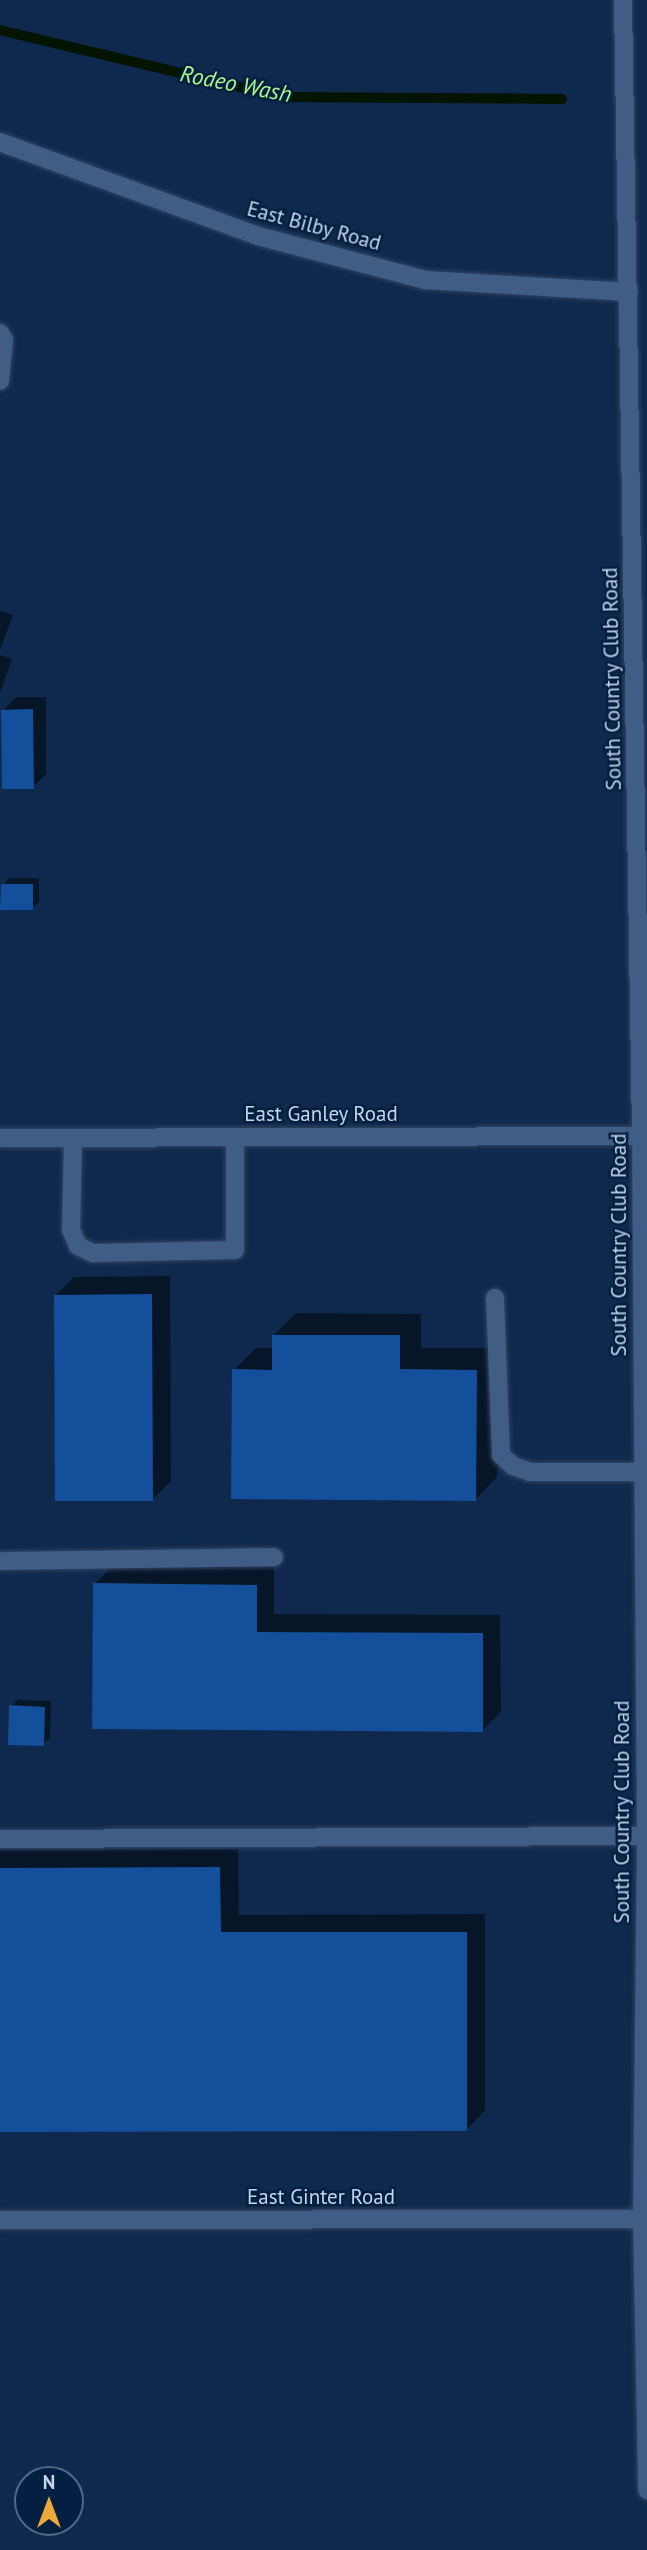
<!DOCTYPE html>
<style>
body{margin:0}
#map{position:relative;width:647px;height:2550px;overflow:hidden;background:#0e294d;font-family:"PT Sans",sans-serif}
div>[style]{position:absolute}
.shadow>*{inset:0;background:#0007}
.stream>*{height:10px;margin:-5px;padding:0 5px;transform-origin:5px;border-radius:5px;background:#041400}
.building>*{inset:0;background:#134f9a}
.roads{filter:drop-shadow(0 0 2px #334362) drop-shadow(0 0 2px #334362)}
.minor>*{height:18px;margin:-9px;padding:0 9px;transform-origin:9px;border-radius:9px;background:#405d86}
span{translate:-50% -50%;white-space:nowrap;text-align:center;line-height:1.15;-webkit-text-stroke:5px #041f42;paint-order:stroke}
.street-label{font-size:21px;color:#c4d5ec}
.water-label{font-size:23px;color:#aaf886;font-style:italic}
.north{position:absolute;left:14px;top:2466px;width:70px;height:70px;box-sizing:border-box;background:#041f42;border:2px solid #516886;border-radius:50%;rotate:0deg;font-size:19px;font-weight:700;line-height:28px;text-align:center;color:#c4d5ec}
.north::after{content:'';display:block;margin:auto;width:24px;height:32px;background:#ebaa39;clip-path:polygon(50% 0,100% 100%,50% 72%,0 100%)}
</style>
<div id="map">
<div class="shadow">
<div style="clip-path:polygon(0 611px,13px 615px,0 650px)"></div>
<div style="clip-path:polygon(0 655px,12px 659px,0 693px)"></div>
<div style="clip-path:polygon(16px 697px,46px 697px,46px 774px,33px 787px,3px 711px)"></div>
<div style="clip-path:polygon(9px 878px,39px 878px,39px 902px,33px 908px,3px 885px)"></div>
<div style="clip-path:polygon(170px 1276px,171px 1481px,152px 1500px,56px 1295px,74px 1277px)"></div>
<div style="clip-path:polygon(296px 1313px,421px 1314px,421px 1348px,498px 1348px,497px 1477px,475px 1500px,234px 1370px,256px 1348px,274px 1348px,274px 1335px)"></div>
<div style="clip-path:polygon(113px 1565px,274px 1567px,274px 1614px,500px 1615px,501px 1712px,482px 1731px,95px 1584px)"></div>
<div style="clip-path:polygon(18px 1700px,51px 1701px,50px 1738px,43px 1744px,11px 1706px)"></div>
<div style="clip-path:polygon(238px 1849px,239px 1915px,485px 1914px,485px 2110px,467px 2129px,0 2130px,0 1850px)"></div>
</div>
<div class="stream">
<div style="left:0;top:30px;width:289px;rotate:13.4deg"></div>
<div style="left:281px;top:97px;width:281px;rotate:0.4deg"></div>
</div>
<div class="building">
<div style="clip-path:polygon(33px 709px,34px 789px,2px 789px,1px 710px)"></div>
<div style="clip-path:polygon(1px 884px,33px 884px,33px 910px,0 910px)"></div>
<div style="clip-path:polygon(152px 1294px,153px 1501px,55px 1501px,54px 1295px)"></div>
<div style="clip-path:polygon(272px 1335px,400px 1335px,400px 1369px,477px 1370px,476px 1501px,231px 1499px,232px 1369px,272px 1370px)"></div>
<div style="clip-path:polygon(93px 1583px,257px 1585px,257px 1632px,483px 1633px,483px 1732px,92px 1729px)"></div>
<div style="clip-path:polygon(9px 1705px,45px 1707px,44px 1746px,8px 1745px)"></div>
<div style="clip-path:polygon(220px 1867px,221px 1932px,467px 1932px,467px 2131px,0 2132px,0 1868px)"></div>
</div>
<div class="roads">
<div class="minor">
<div style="left:623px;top:0;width:1136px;rotate:89.09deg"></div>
<div style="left:641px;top:1136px;width:700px;rotate:89.59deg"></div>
<div style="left:646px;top:1836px;width:383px;rotate:90.6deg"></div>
<div style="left:642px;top:2219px;width:271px;rotate:88.9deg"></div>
<div style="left:0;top:142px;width:275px;rotate:20deg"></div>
<div style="left:258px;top:236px;width:174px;rotate:14.7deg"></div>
<div style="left:426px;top:280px;width:203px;rotate:3.4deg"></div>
<div style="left:0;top:333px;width:8px;rotate:60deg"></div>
<div style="left:4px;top:340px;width:41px;rotate:95.6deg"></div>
<div style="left:0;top:1138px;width:647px;rotate:-0.18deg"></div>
<div style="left:73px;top:1138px;width:92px;rotate:91.2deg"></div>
<div style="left:71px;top:1230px;width:17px;rotate:66deg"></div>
<div style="left:78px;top:1246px;width:17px;rotate:25deg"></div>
<div style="left:93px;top:1253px;width:142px;rotate:-1.2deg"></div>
<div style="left:235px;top:1250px;width:113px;rotate:-90deg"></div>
<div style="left:495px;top:1298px;width:157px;rotate:87.8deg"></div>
<div style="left:501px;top:1455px;width:16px;rotate:43deg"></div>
<div style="left:513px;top:1466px;width:18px;rotate:19deg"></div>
<div style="left:530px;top:1472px;width:114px"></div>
<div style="left:0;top:1561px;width:274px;rotate:-0.8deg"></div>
<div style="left:0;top:1839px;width:646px;rotate:-0.27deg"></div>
<div style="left:0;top:2220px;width:642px;rotate:-0.09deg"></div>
</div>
</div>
<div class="street-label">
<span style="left:314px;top:226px;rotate:15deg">East Bilby Road</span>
<span style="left:612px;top:679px;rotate:-91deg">South Country Club Road</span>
<span style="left:321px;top:1114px">East Ganley Road</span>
<span style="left:619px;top:1245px;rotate:-90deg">South Country Club Road</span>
<span style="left:622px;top:1812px;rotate:-90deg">South Country Club Road</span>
<span style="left:321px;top:2197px">East Ginter Road</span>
</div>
<div class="water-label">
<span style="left:236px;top:84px;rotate:11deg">Rodeo Wash</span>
</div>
<div class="north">N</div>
</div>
